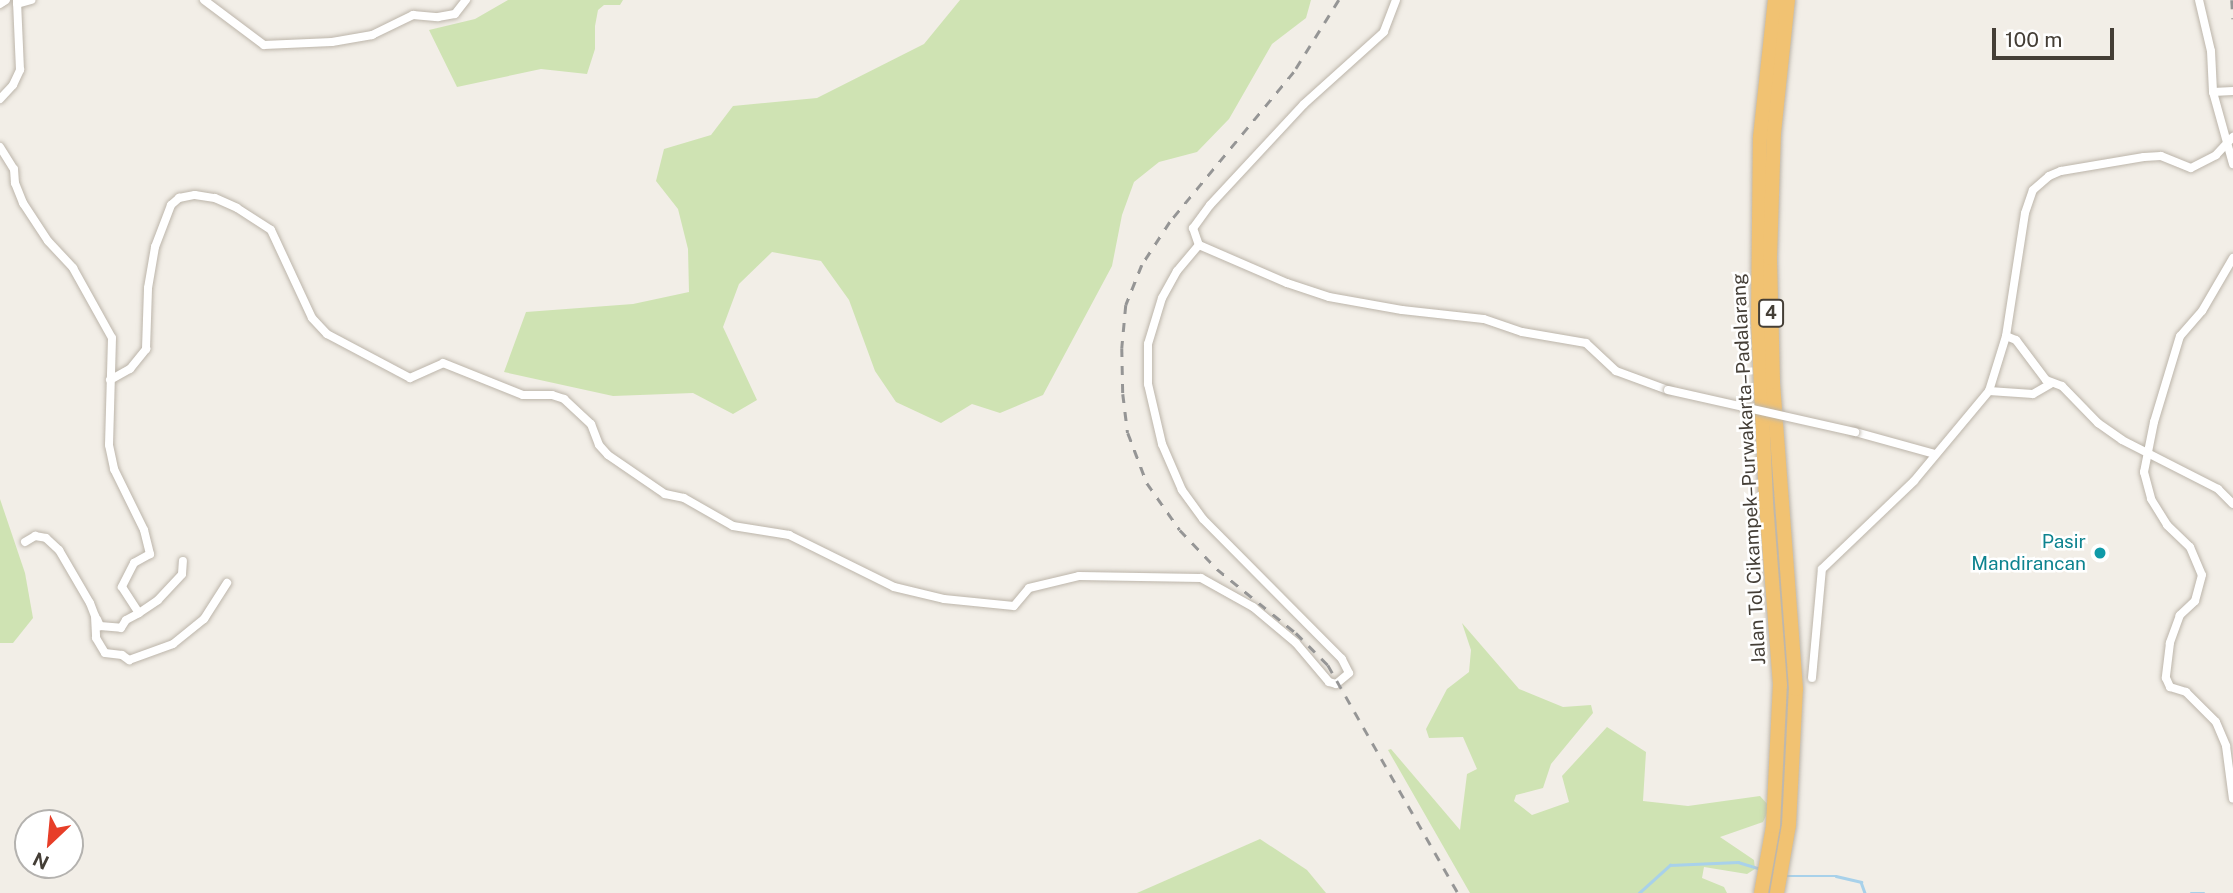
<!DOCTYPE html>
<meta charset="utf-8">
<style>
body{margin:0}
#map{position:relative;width:2233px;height:893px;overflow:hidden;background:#f2eee7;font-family:"Public Sans",sans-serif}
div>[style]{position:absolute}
.green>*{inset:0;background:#cfe3b3}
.stream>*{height:2.5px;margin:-1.25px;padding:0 1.25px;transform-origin:1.25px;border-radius:1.25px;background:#a8d1ea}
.roads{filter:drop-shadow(0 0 2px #bcb5aa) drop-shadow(0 0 2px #bcb5aa)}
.street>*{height:8px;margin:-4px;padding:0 4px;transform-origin:4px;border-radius:4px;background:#fff}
.highway>*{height:14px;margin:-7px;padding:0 7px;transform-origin:7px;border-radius:7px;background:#f1c272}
.rail>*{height:2.5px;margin-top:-1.25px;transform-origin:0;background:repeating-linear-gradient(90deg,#959595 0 9px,transparent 0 18px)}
.bridges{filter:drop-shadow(0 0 2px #bcb5aa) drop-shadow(0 0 2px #bcb5aa)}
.street-bridge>*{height:8px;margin:-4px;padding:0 4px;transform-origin:4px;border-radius:4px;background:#fff}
.dots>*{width:19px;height:19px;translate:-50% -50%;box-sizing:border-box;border:4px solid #fff;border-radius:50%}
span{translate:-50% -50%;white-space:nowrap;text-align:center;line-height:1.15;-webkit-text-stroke:5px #fff;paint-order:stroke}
.shield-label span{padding:2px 5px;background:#fff;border:2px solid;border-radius:5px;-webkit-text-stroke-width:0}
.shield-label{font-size:18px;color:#443e36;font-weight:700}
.street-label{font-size:19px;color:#443e36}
.culture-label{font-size:19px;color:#0d838f}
.right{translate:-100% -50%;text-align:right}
.north{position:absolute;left:14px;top:809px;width:70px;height:70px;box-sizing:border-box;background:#fff;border:2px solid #b4b2af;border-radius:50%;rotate:206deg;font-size:19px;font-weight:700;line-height:28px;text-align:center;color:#443e36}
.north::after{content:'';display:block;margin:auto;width:24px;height:32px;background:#e73e28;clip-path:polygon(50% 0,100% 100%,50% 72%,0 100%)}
.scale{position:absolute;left:1992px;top:28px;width:122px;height:32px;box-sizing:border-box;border:4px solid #443e36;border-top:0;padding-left:9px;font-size:21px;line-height:24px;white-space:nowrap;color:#443e36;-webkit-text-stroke:5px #fff;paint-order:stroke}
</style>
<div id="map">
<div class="green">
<div style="clip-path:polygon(508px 0,623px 0,620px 5px,604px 5px,598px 10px,595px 26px,595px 49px,587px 74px,541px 69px,457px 87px,429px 30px,475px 19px)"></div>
<div style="clip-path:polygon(960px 0,1311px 0,1306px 18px,1272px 44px,1229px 119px,1197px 152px,1159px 162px,1134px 182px,1122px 215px,1112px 266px,1043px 395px,1000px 413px,972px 404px,941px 423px,896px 402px,875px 371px,849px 300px,821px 261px,772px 252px,739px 284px,723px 327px,757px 400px,733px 414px,693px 393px,613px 396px,504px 372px,526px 312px,633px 304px,689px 292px,688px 249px,678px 209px,656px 181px,664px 149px,711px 135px,733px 106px,817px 98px,924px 44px)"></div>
<div style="clip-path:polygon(0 499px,25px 573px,33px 618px,13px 643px,0 643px)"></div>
<div style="clip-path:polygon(1462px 623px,1519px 689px,1563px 707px,1591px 705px,1593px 713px,1551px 764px,1543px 788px,1516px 795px,1514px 801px,1532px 815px,1569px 802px,1562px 776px,1607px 727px,1646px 752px,1643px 801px,1688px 806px,1760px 796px,1770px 807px,1763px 822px,1720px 837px,1754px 860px,1755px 869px,1747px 874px,1704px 867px,1702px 878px,1724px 887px,1727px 893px,1470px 893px,1388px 750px,1391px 749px,1460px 830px,1467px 774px,1477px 769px,1463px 737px,1429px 738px,1426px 729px,1447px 689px,1469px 672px,1471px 650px)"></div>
<div style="clip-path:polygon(1260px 839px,1307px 870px,1326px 893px,1137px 893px)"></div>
</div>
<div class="stream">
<div style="left:1784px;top:876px;width:52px"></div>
<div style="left:1836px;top:876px;width:26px;rotate:13deg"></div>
<div style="left:1861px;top:882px;width:12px;rotate:70deg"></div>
<div style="left:1639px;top:893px;width:42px;rotate:-42.1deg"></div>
<div style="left:1670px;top:865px;width:68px;rotate:-2.5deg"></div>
<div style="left:1738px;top:862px;width:24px;rotate:17deg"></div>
<div style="left:2191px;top:893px;width:13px"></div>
</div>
<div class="roads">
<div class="street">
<div style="left:204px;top:0;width:75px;rotate:36.9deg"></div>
<div style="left:264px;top:45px;width:68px;rotate:-2.5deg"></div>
<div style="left:332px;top:42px;width:41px;rotate:-9.9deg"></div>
<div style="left:372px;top:35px;width:46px;rotate:-26deg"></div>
<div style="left:413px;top:15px;width:25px;rotate:5deg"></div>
<div style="left:438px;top:17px;width:17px;rotate:-10deg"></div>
<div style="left:455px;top:14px;width:18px;rotate:-52deg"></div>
<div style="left:1396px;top:0;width:34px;rotate:111deg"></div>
<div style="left:1384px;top:32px;width:108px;rotate:138deg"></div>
<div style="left:1304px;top:104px;width:138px;rotate:132.9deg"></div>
<div style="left:1210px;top:205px;width:29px;rotate:126deg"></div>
<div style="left:1193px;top:228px;width:18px;rotate:71deg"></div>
<div style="left:1199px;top:245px;width:96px;rotate:23.4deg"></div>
<div style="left:1287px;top:283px;width:44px;rotate:18.4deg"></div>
<div style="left:1329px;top:297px;width:74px;rotate:10.1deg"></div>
<div style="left:1402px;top:310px;width:82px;rotate:6.3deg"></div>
<div style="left:1484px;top:319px;width:40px;rotate:18.9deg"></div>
<div style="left:1522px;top:332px;width:65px;rotate:9.8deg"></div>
<div style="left:1586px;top:343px;width:41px;rotate:43deg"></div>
<div style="left:1616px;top:371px;width:55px;rotate:20.1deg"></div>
<div style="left:2199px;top:0;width:52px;rotate:76.8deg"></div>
<div style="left:2211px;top:51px;width:41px;rotate:87.2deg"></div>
<div style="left:2213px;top:92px;width:20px;rotate:-3deg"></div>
<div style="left:0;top:4px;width:7px;rotate:-34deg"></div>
<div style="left:17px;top:4px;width:15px;rotate:-16deg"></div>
<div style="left:2213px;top:92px;width:75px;rotate:74.5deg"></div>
<div style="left:0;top:99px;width:19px;rotate:-47deg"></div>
<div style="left:13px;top:85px;width:17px;rotate:-65deg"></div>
<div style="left:20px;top:70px;width:70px;rotate:-92.5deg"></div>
<div style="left:0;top:147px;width:26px;rotate:58deg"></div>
<div style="left:14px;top:169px;width:14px;rotate:86deg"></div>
<div style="left:15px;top:183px;width:22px;rotate:68deg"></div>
<div style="left:23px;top:203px;width:45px;rotate:56.7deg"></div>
<div style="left:48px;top:241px;width:37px;rotate:47deg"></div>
<div style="left:73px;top:268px;width:80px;rotate:60.9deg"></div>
<div style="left:112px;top:338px;width:107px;rotate:91.6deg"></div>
<div style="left:109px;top:445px;width:25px;rotate:78deg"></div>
<div style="left:114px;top:469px;width:68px;rotate:63.8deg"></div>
<div style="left:144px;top:530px;width:25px;rotate:76deg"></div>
<div style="left:150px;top:554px;width:18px;rotate:151deg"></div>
<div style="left:134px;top:563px;width:27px;rotate:117deg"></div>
<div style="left:122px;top:587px;width:31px;rotate:57deg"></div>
<div style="left:139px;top:613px;width:23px;rotate:-34deg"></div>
<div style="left:158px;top:600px;width:35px;rotate:-47deg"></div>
<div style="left:182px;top:574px;width:13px;rotate:-86deg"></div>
<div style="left:2233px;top:258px;width:61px;rotate:120.3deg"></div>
<div style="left:2202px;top:311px;width:33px;rotate:131deg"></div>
<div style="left:2180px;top:336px;width:90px;rotate:106.8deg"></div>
<div style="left:2154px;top:422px;width:51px;rotate:101.3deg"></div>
<div style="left:2144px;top:472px;width:28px;rotate:75deg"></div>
<div style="left:2151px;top:499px;width:31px;rotate:58deg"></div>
<div style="left:2167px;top:525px;width:32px;rotate:44deg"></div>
<div style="left:2190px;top:547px;width:30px;rotate:67deg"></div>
<div style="left:2202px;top:575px;width:27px;rotate:105deg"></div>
<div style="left:2195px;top:601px;width:21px;rotate:137deg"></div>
<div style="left:2180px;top:615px;width:30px;rotate:110deg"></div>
<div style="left:2170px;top:643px;width:35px;rotate:97deg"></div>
<div style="left:2166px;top:678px;width:10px;rotate:66deg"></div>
<div style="left:2170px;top:687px;width:17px;rotate:17deg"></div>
<div style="left:2186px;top:692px;width:42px;rotate:45deg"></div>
<div style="left:2216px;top:722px;width:26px;rotate:67deg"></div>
<div style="left:2226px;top:746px;width:53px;rotate:82.5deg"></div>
<div style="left:2006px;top:336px;width:11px;rotate:22deg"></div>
<div style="left:2016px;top:340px;width:50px;rotate:53.1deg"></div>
<div style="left:2046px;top:380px;width:17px;rotate:21deg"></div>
<div style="left:2062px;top:386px;width:52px;rotate:45.8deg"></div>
<div style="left:2098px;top:423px;width:29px;rotate:35deg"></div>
<div style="left:2122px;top:440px;width:108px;rotate:27deg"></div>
<div style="left:2218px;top:489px;width:21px;rotate:45deg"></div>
<div style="left:110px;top:380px;width:23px;rotate:-29deg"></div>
<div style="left:130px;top:369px;width:26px;rotate:-51deg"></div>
<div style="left:146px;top:349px;width:61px;rotate:-88.1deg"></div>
<div style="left:148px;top:288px;width:42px;rotate:-80.3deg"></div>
<div style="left:155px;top:247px;width:45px;rotate:-69.1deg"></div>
<div style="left:171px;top:205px;width:11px;rotate:-41deg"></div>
<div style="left:179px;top:198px;width:16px;rotate:-11deg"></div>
<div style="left:195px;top:195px;width:20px;rotate:9deg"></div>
<div style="left:215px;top:198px;width:24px;rotate:24deg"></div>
<div style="left:237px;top:208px;width:40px;rotate:32.9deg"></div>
<div style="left:271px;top:230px;width:97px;rotate:65deg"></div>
<div style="left:312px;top:318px;width:22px;rotate:47deg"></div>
<div style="left:327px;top:334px;width:94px;rotate:27.9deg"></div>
<div style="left:410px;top:378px;width:36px;rotate:-24deg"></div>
<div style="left:443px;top:363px;width:86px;rotate:21.8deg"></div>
<div style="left:523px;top:395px;width:29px"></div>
<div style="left:552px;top:395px;width:13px;rotate:18deg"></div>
<div style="left:564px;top:399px;width:37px;rotate:43deg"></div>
<div style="left:591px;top:424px;width:22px;rotate:69deg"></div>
<div style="left:599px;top:445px;width:13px;rotate:48deg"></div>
<div style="left:608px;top:455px;width:69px;rotate:34.4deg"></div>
<div style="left:665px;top:494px;width:19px;rotate:12deg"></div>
<div style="left:684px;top:498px;width:56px;rotate:29.7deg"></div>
<div style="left:733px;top:526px;width:57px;rotate:9.1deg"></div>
<div style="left:789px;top:535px;width:117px;rotate:26.3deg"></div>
<div style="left:894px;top:587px;width:51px;rotate:13.5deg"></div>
<div style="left:944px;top:599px;width:70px;rotate:5.7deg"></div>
<div style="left:1014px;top:606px;width:23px;rotate:-50deg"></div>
<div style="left:1029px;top:588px;width:51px;rotate:-13.5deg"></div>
<div style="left:1079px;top:576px;width:122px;rotate:0.9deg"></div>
<div style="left:1201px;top:578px;width:60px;rotate:29.1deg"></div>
<div style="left:1253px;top:607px;width:56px;rotate:39.9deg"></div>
<div style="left:1296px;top:643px;width:51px;rotate:49.8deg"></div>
<div style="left:1329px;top:682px;width:7px;rotate:16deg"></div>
<div style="left:1336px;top:684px;width:17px;rotate:-40deg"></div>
<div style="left:1349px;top:673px;width:16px;rotate:-117deg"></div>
<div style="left:1342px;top:659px;width:197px;rotate:-134.8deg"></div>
<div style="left:1203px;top:519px;width:36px;rotate:-126deg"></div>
<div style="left:1182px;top:490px;width:50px;rotate:-113.5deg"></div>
<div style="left:1162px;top:444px;width:62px;rotate:-103.1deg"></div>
<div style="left:1148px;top:384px;width:40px;rotate:-90deg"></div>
<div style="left:1148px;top:344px;width:48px;rotate:-73.1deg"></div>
<div style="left:1162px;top:298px;width:31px;rotate:-61deg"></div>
<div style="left:1177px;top:271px;width:34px;rotate:-50deg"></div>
<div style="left:1989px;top:391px;width:44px;rotate:3.9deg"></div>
<div style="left:2033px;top:394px;width:20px;rotate:-30deg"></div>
<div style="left:1855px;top:432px;width:83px;rotate:15.4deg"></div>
<div style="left:25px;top:542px;width:12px;rotate:-31deg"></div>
<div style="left:35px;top:536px;width:11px;rotate:10deg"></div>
<div style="left:46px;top:538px;width:18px;rotate:43deg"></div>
<div style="left:59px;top:550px;width:61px;rotate:59.7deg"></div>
<div style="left:90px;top:603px;width:14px;rotate:69deg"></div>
<div style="left:95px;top:616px;width:22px;rotate:87deg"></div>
<div style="left:96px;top:638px;width:17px;rotate:59deg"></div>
<div style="left:105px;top:653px;width:17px;rotate:7deg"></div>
<div style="left:122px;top:655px;width:9px;rotate:36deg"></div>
<div style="left:129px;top:660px;width:47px;rotate:-20deg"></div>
<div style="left:173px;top:644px;width:40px;rotate:-39deg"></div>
<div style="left:204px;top:619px;width:43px;rotate:-57.4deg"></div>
<div style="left:97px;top:619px;width:8px;rotate:67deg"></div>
<div style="left:100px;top:626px;width:21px;rotate:5deg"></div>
<div style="left:121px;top:628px;width:9px;rotate:-58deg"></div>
<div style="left:126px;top:620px;width:15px;rotate:-28deg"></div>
<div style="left:1812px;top:678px;width:109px;rotate:-84.8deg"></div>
<div style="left:1822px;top:569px;width:127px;rotate:-43.7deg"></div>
<div style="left:1914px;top:481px;width:117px;rotate:-50.2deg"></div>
<div style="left:1989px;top:391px;width:58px;rotate:-72.8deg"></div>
<div style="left:2006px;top:336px;width:124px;rotate:-81.2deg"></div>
<div style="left:2025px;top:213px;width:24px;rotate:-71deg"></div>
<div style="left:2033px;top:190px;width:21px;rotate:-41deg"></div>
<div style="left:2049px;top:176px;width:13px;rotate:-23deg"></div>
<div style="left:2061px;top:171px;width:84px;rotate:-9.6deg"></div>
<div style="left:2144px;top:157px;width:17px;rotate:-3deg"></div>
<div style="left:2161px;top:156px;width:32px;rotate:22deg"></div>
<div style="left:2191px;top:168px;width:28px;rotate:-27deg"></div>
<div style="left:2216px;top:155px;width:25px;rotate:-47deg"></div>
</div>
<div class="highway">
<div style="left:1761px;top:893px;width:68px;rotate:-79.8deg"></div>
<div style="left:1773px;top:826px;width:141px;rotate:-87.2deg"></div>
<div style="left:1780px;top:685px;width:184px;rotate:-94.4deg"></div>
<div style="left:1766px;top:502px;width:183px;rotate:-92.5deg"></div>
<div style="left:1758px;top:319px;width:182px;rotate:-89.4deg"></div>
<div style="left:1760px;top:137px;width:138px;rotate:-83.8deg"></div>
<div style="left:1777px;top:893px;width:69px;rotate:-80deg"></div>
<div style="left:1789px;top:825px;width:136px;rotate:-87.1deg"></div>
<div style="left:1796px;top:689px;width:308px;rotate:-94.3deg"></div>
<div style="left:1773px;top:382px;width:124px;rotate:-91.4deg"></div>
<div style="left:1770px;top:258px;width:125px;rotate:-88.2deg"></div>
<div style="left:1774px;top:133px;width:134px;rotate:-84deg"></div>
</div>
</div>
<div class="rail">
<div style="left:1339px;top:0;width:85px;rotate:122deg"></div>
<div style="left:1294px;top:72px;width:195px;rotate:129.6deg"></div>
<div style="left:1170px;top:222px;width:51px;rotate:123.1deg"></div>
<div style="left:1142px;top:265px;width:43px;rotate:111.8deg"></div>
<div style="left:1126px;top:305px;width:43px;rotate:95.3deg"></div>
<div style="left:1122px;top:348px;width:46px;rotate:88.8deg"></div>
<div style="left:1123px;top:394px;width:39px;rotate:83deg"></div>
<div style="left:1128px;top:433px;width:53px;rotate:69.2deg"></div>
<div style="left:1147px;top:483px;width:57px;rotate:54.9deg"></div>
<div style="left:1180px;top:530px;width:54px;rotate:46.5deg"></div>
<div style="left:1217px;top:569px;width:102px;rotate:39deg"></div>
<div style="left:1296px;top:633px;width:45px;rotate:45deg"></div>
<div style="left:1328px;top:665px;width:262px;rotate:60.3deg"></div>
<div style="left:2232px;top:0;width:19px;rotate:87deg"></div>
</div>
<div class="bridges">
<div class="street-bridge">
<div style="left:1668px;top:390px;width:192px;rotate:12.7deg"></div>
</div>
</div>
<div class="dots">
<div style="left:2100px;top:553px;background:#0f9aa8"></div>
</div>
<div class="shield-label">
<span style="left:1771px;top:313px">4</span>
</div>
<div class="street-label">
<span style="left:1749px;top:469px;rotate:-93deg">Jalan Tol Cikampek–Purwakarta–Padalarang</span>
</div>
<div class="culture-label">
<span class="right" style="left:2086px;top:553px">Pasir<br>Mandirancan</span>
</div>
<div class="north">N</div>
<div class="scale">100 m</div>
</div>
